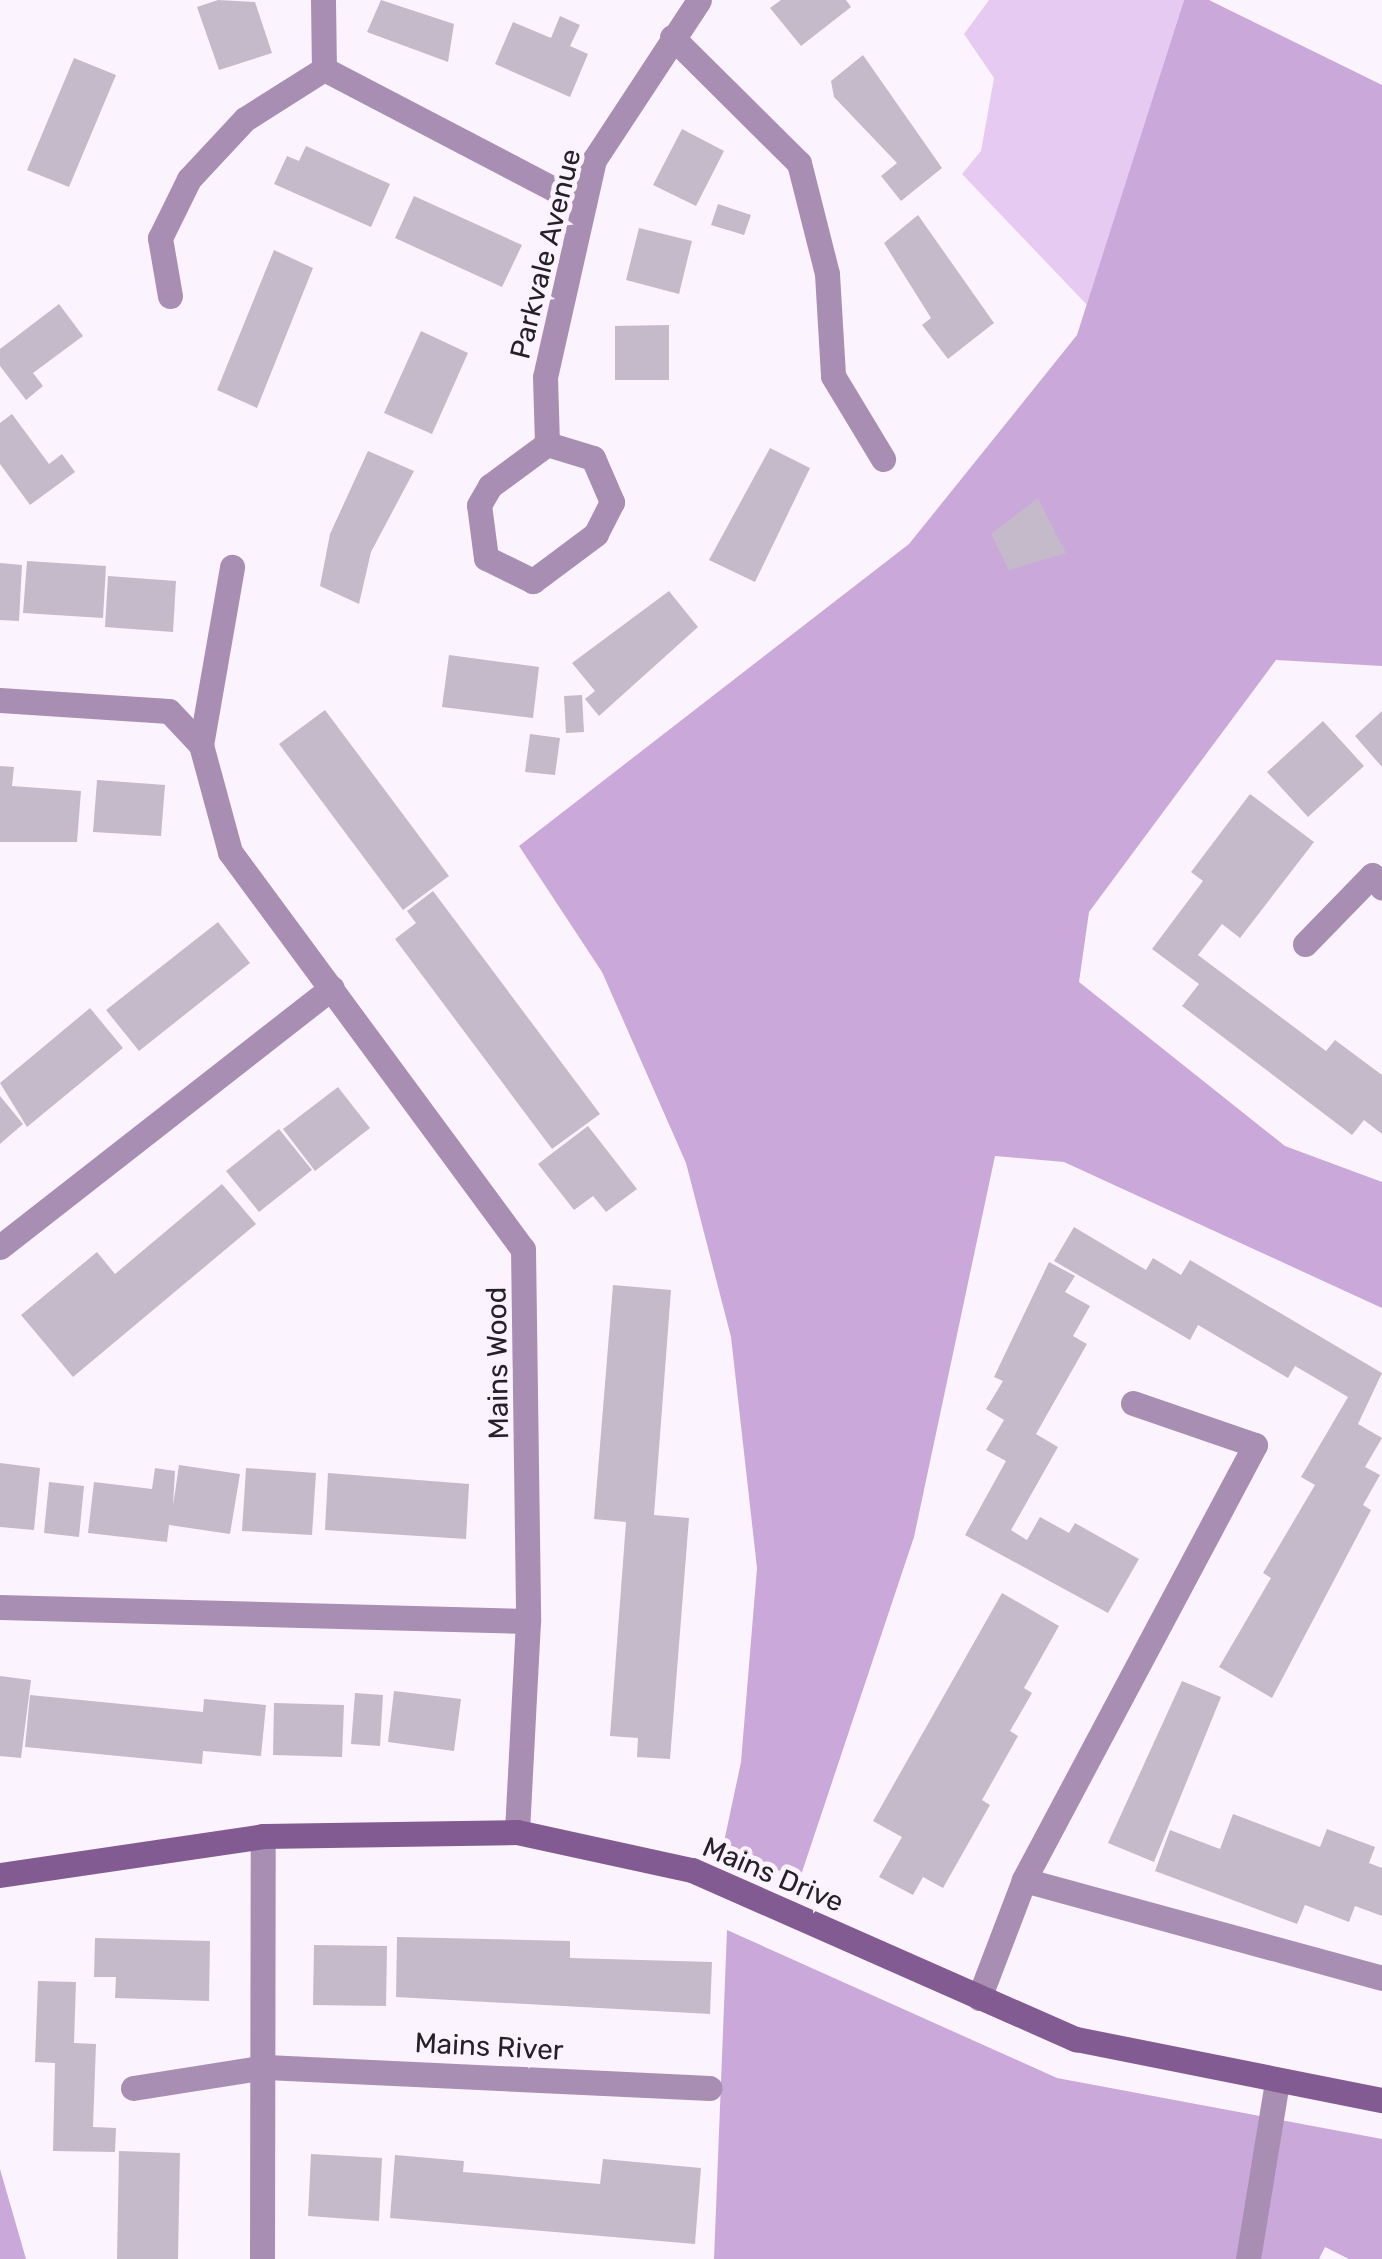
<!DOCTYPE html>
<style>
body{margin:0}
#map{position:relative;width:1382px;height:2259px;overflow:hidden;background:#fbf4fe;font-family:Rubik,sans-serif}
div>[style]{position:absolute}
.green>*{inset:0;background:#e6caf2}
.forest>*{inset:0;background:#cba8da}
.building>*{inset:0;background:#c5bac9}
.street>*{height:25px;margin:-12.5px;padding:0 12.5px;transform-origin:12.5px;border-radius:12.5px;background:#a98eb4}
.secondary>*{height:25px;margin:-12.5px;padding:0 12.5px;transform-origin:12.5px;border-radius:12.5px;background:#825b92}
span{translate:-50% -50%;white-space:nowrap;text-align:center;line-height:1.15;-webkit-text-stroke:10px #fbf4fe;paint-order:stroke}
.street-label{font-size:28px;color:#252126}
</style>
<div id="map">
<div class="green">
<div style="clip-path:polygon(989px 0,1184px 0,1087px 305px,962px 174px,981px 151px,994px 78px,964px 34px)"></div>
</div>
<div class="forest">
<div style="clip-path:polygon(1184px 0,1209px 0,1382px 85px,1382px 666px,1276px 660px,1089px 912px,1079px 982px,1285px 1146px,1382px 1182px,1382px 1308px,1064px 1162px,995px 1156px,914px 1537px,799px 1881px,724px 1842px,741px 1762px,757px 1568px,731px 1337px,686px 1163px,602px 972px,519px 846px,909px 544px,1077px 335px)"></div>
<div style="clip-path:polygon(727px 1930px,1057px 2078px,1382px 2139px,1382px 2259px,1349px 2259px,1325px 2247px,1319px 2259px,714px 2259px)"></div>
<div style="clip-path:polygon(0 2169px,26px 2259px,0 2259px)"></div>
</div>
<div class="building">
<div style="clip-path:polygon(218px 0,255px 2px,272px 53px,219px 70px,197px 7px)"></div>
<div style="clip-path:polygon(381px 0,454px 24px,448px 62px,367px 32px)"></div>
<div style="clip-path:polygon(781px 0,846px 0,851px 7px,801px 46px,770px 8px)"></div>
<div style="clip-path:polygon(560px 16px,580px 25px,570px 46px,588px 54px,570px 97px,495px 64px,513px 22px,551px 38px)"></div>
<div style="clip-path:polygon(863px 55px,942px 168px,901px 201px,881px 176px,897px 163px,834px 97px,831px 81px)"></div>
<div style="clip-path:polygon(74px 58px,116px 75px,69px 187px,27px 170px)"></div>
<div style="clip-path:polygon(682px 129px,724px 151px,696px 206px,653px 185px)"></div>
<div style="clip-path:polygon(306px 146px,390px 184px,371px 227px,274px 184px,287px 156px,299px 161px)"></div>
<div style="clip-path:polygon(414px 196px,522px 245px,502px 287px,395px 238px)"></div>
<div style="clip-path:polygon(718px 204px,751px 215px,744px 235px,711px 225px)"></div>
<div style="clip-path:polygon(918px 215px,994px 323px,948px 359px,922px 325px,931px 318px,884px 243px)"></div>
<div style="clip-path:polygon(639px 228px,692px 241px,679px 294px,626px 280px)"></div>
<div style="clip-path:polygon(274px 250px,313px 268px,257px 408px,217px 390px)"></div>
<div style="clip-path:polygon(59px 304px,83px 336px,33px 373px,43px 386px,26px 400px,0 366px,0 349px)"></div>
<div style="clip-path:polygon(669px 325px,669px 380px,615px 380px,615px 326px)"></div>
<div style="clip-path:polygon(421px 331px,468px 353px,432px 434px,384px 413px)"></div>
<div style="clip-path:polygon(12px 414px,49px 464px,62px 454px,75px 472px,30px 505px,0 464px,0 423px)"></div>
<div style="clip-path:polygon(770px 448px,810px 468px,755px 582px,709px 560px)"></div>
<div style="clip-path:polygon(368px 451px,414px 471px,371px 552px,359px 604px,320px 586px,330px 534px)"></div>
<div style="clip-path:polygon(1038px 498px,1066px 553px,1009px 570px,991px 534px)"></div>
<div style="clip-path:polygon(27px 561px,106px 566px,103px 618px,23px 613px)"></div>
<div style="clip-path:polygon(0 563px,22px 565px,19px 621px,0 620px)"></div>
<div style="clip-path:polygon(108px 576px,176px 581px,173px 632px,105px 627px)"></div>
<div style="clip-path:polygon(669px 591px,698px 627px,599px 716px,585px 699px,595px 691px,572px 663px)"></div>
<div style="clip-path:polygon(449px 655px,539px 667px,533px 718px,442px 707px)"></div>
<div style="clip-path:polygon(582px 695px,584px 732px,566px 733px,564px 696px)"></div>
<div style="clip-path:polygon(325px 710px,449px 876px,403px 910px,279px 744px)"></div>
<div style="clip-path:polygon(1382px 711px,1382px 767px,1355px 736px)"></div>
<div style="clip-path:polygon(1323px 721px,1364px 766px,1308px 817px,1267px 772px)"></div>
<div style="clip-path:polygon(530px 734px,560px 738px,555px 775px,525px 772px)"></div>
<div style="clip-path:polygon(0 766px,14px 767px,12px 786px,81px 791px,77px 842px,0 842px)"></div>
<div style="clip-path:polygon(97px 780px,165px 785px,161px 836px,93px 832px)"></div>
<div style="clip-path:polygon(1250px 794px,1314px 842px,1240px 938px,1222px 924px,1198px 955px,1326px 1051px,1335px 1040px,1382px 1075px,1382px 1134px,1364px 1120px,1352px 1135px,1182px 1006px,1199px 984px,1152px 949px,1203px 881px,1191px 872px)"></div>
<div style="clip-path:polygon(433px 891px,600px 1114px,552px 1149px,395px 939px,416px 923px,407px 911px)"></div>
<div style="clip-path:polygon(218px 922px,250px 963px,139px 1051px,106px 1010px)"></div>
<div style="clip-path:polygon(90px 1008px,123px 1048px,27px 1127px,0 1083px)"></div>
<div style="clip-path:polygon(338px 1087px,370px 1128px,315px 1171px,283px 1129px)"></div>
<div style="clip-path:polygon(0 1096px,23px 1124px,0 1144px)"></div>
<div style="clip-path:polygon(588px 1126px,637px 1189px,606px 1212px,593px 1196px,574px 1210px,538px 1164px)"></div>
<div style="clip-path:polygon(279px 1129px,312px 1170px,259px 1212px,226px 1171px)"></div>
<div style="clip-path:polygon(222px 1184px,256px 1224px,73px 1377px,21px 1315px,97px 1252px,115px 1274px)"></div>
<div style="clip-path:polygon(1074px 1227px,1146px 1270px,1153px 1258px,1181px 1275px,1190px 1260px,1382px 1373px,1358px 1424px,1382px 1438px,1365px 1467px,1380px 1475px,1363px 1505px,1371px 1510px,1272px 1698px,1219px 1667px,1271px 1578px,1263px 1573px,1315px 1485px,1301px 1477px,1348px 1397px,1295px 1366px,1288px 1378px,1198px 1325px,1190px 1340px,1054px 1261px)"></div>
<div style="clip-path:polygon(1049px 1262px,1075px 1276px,1065px 1292px,1090px 1306px,1073px 1336px,1087px 1344px,1036px 1434px,1058px 1447px,1011px 1530px,1027px 1540px,1040px 1517px,1069px 1533px,1075px 1523px,1139px 1559px,1108px 1613px,965px 1535px,1006px 1461px,986px 1450px,1004px 1420px,986px 1409px,1003px 1381px,994px 1377px)"></div>
<div style="clip-path:polygon(613px 1285px,671px 1290px,654px 1515px,689px 1518px,670px 1759px,637px 1757px,638px 1738px,610px 1736px,626px 1522px,594px 1519px)"></div>
<div style="clip-path:polygon(0 1463px,40px 1468px,34px 1530px,0 1527px)"></div>
<div style="clip-path:polygon(179px 1465px,240px 1474px,230px 1534px,169px 1525px,167px 1542px,88px 1533px,94px 1482px,152px 1489px,155px 1468px,175px 1471px,173px 1506px)"></div>
<div style="clip-path:polygon(246px 1468px,316px 1473px,312px 1535px,242px 1531px)"></div>
<div style="clip-path:polygon(328px 1473px,469px 1484px,466px 1539px,325px 1530px)"></div>
<div style="clip-path:polygon(49px 1482px,84px 1486px,79px 1537px,44px 1533px)"></div>
<div style="clip-path:polygon(1002px 1593px,1059px 1626px,1024px 1688px,1032px 1693px,1010px 1731px,1018px 1736px,982px 1800px,990px 1805px,943px 1888px,923px 1877px,913px 1895px,879px 1877px,902px 1837px,873px 1821px)"></div>
<div style="clip-path:polygon(0 1676px,31px 1680px,21px 1758px,0 1756px)"></div>
<div style="clip-path:polygon(1182px 1681px,1221px 1697px,1154px 1862px,1108px 1843px)"></div>
<div style="clip-path:polygon(394px 1691px,461px 1699px,454px 1751px,388px 1742px)"></div>
<div style="clip-path:polygon(355px 1693px,383px 1695px,380px 1746px,351px 1744px)"></div>
<div style="clip-path:polygon(30px 1695px,203px 1712px,204px 1699px,266px 1705px,261px 1756px,203px 1751px,202px 1764px,25px 1747px)"></div>
<div style="clip-path:polygon(274px 1703px,344px 1705px,342px 1757px,273px 1755px)"></div>
<div style="clip-path:polygon(1233px 1814px,1320px 1847px,1327px 1829px,1375px 1847px,1369px 1863px,1382px 1868px,1382px 1916px,1355px 1906px,1349px 1922px,1305px 1905px,1297px 1924px,1155px 1871px,1170px 1830px,1220px 1849px)"></div>
<div style="clip-path:polygon(397px 1937px,570px 1941px,570px 1958px,712px 1962px,710px 2014px,396px 1997px)"></div>
<div style="clip-path:polygon(95px 1938px,210px 1941px,209px 2001px,115px 1998px,116px 1977px,94px 1977px)"></div>
<div style="clip-path:polygon(314px 1945px,387px 1946px,386px 2006px,313px 2005px)"></div>
<div style="clip-path:polygon(38px 1981px,76px 1982px,74px 2043px,96px 2044px,93px 2127px,116px 2128px,115px 2152px,53px 2151px,55px 2063px,35px 2062px)"></div>
<div style="clip-path:polygon(119px 2151px,180px 2153px,178px 2259px,117px 2259px)"></div>
<div style="clip-path:polygon(311px 2154px,382px 2158px,379px 2221px,308px 2216px)"></div>
<div style="clip-path:polygon(395px 2155px,464px 2161px,463px 2172px,600px 2184px,603px 2159px,701px 2168px,695px 2244px,390px 2218px)"></div>
</div>
<div class="street">
<div style="left:323px;top:0;width:69px;rotate:89.2deg"></div>
<div style="left:672px;top:37px;width:179px;rotate:44.8deg"></div>
<div style="left:799px;top:163px;width:114px;rotate:75.8deg"></div>
<div style="left:827px;top:274px;width:102px;rotate:86.6deg"></div>
<div style="left:833px;top:376px;width:97px;rotate:58.9deg"></div>
<div style="left:170px;top:296px;width:59px;rotate:-99.8deg"></div>
<div style="left:160px;top:238px;width:66px;rotate:-63.8deg"></div>
<div style="left:189px;top:179px;width:82px;rotate:-47deg"></div>
<div style="left:245px;top:119px;width:93px;rotate:-32.3deg"></div>
<div style="left:324px;top:69px;width:293px;rotate:27.6deg"></div>
<div style="left:547px;top:444px;width:67px;rotate:-91.7deg"></div>
<div style="left:545px;top:377px;width:222px;rotate:-77.3deg"></div>
<div style="left:594px;top:160px;width:191px;rotate:-56.7deg"></div>
<div style="left:547px;top:444px;width:48px;rotate:16.9deg"></div>
<div style="left:593px;top:458px;width:48px;rotate:66.6deg"></div>
<div style="left:612px;top:502px;width:36px;rotate:117deg"></div>
<div style="left:596px;top:534px;width:79px;rotate:143.3deg"></div>
<div style="left:533px;top:581px;width:52px;rotate:-153.9deg"></div>
<div style="left:486px;top:558px;width:53px;rotate:-97.5deg"></div>
<div style="left:479px;top:505px;width:22px;rotate:-60deg"></div>
<div style="left:490px;top:486px;width:71px;rotate:-36.4deg"></div>
<div style="left:0;top:700px;width:169px;rotate:3.7deg"></div>
<div style="left:169px;top:711px;width:47px;rotate:46.7deg"></div>
<div style="left:201px;top:745px;width:111px;rotate:74.8deg"></div>
<div style="left:230px;top:852px;width:493px;rotate:53.6deg"></div>
<div style="left:523px;top:1249px;width:372px;rotate:89.2deg"></div>
<div style="left:528px;top:1621px;width:211px;rotate:93deg"></div>
<div style="left:201px;top:745px;width:181px;rotate:-80.1deg"></div>
<div style="left:1305px;top:944px;width:96px;rotate:-45.8deg"></div>
<div style="left:1372px;top:875px;width:16px;rotate:52deg"></div>
<div style="left:0;top:1247px;width:421px;rotate:-38deg"></div>
<div style="left:1133px;top:1403px;width:129px;rotate:19deg"></div>
<div style="left:1255px;top:1445px;width:493px;rotate:118deg"></div>
<div style="left:1024px;top:1880px;width:371px;rotate:15.3deg"></div>
<div style="left:0;top:1607px;width:528px;rotate:1.52deg"></div>
<div style="left:979px;top:1998px;width:126px;rotate:-69.1deg"></div>
<div style="left:133px;top:2088px;width:135px;rotate:-9deg"></div>
<div style="left:266px;top:2067px;width:444px;rotate:2.7deg"></div>
<div style="left:262px;top:2259px;width:423px;rotate:-89.9deg"></div>
<div style="left:1248px;top:2259px;width:179px;rotate:-80.7deg"></div>
</div>
<div class="secondary">
<div style="left:0;top:1875px;width:266px;rotate:-8.4deg"></div>
<div style="left:263px;top:1836px;width:254px;rotate:-0.9deg"></div>
<div style="left:517px;top:1832px;width:179px;rotate:12.3deg"></div>
<div style="left:692px;top:1870px;width:420px;rotate:23.8deg"></div>
<div style="left:1076px;top:2039px;width:312px;rotate:11.3deg"></div>
</div>
<div class="street-label">
<span style="left:546px;top:254px;rotate:-76deg">Parkvale Avenue</span>
<span style="left:498px;top:1363px;rotate:-91deg">Mains Wood</span>
<span style="left:773px;top:1875px;rotate:23deg">Mains Drive</span>
<span style="left:489px;top:2047px;rotate:3deg">Mains River</span>
</div>
</div>
